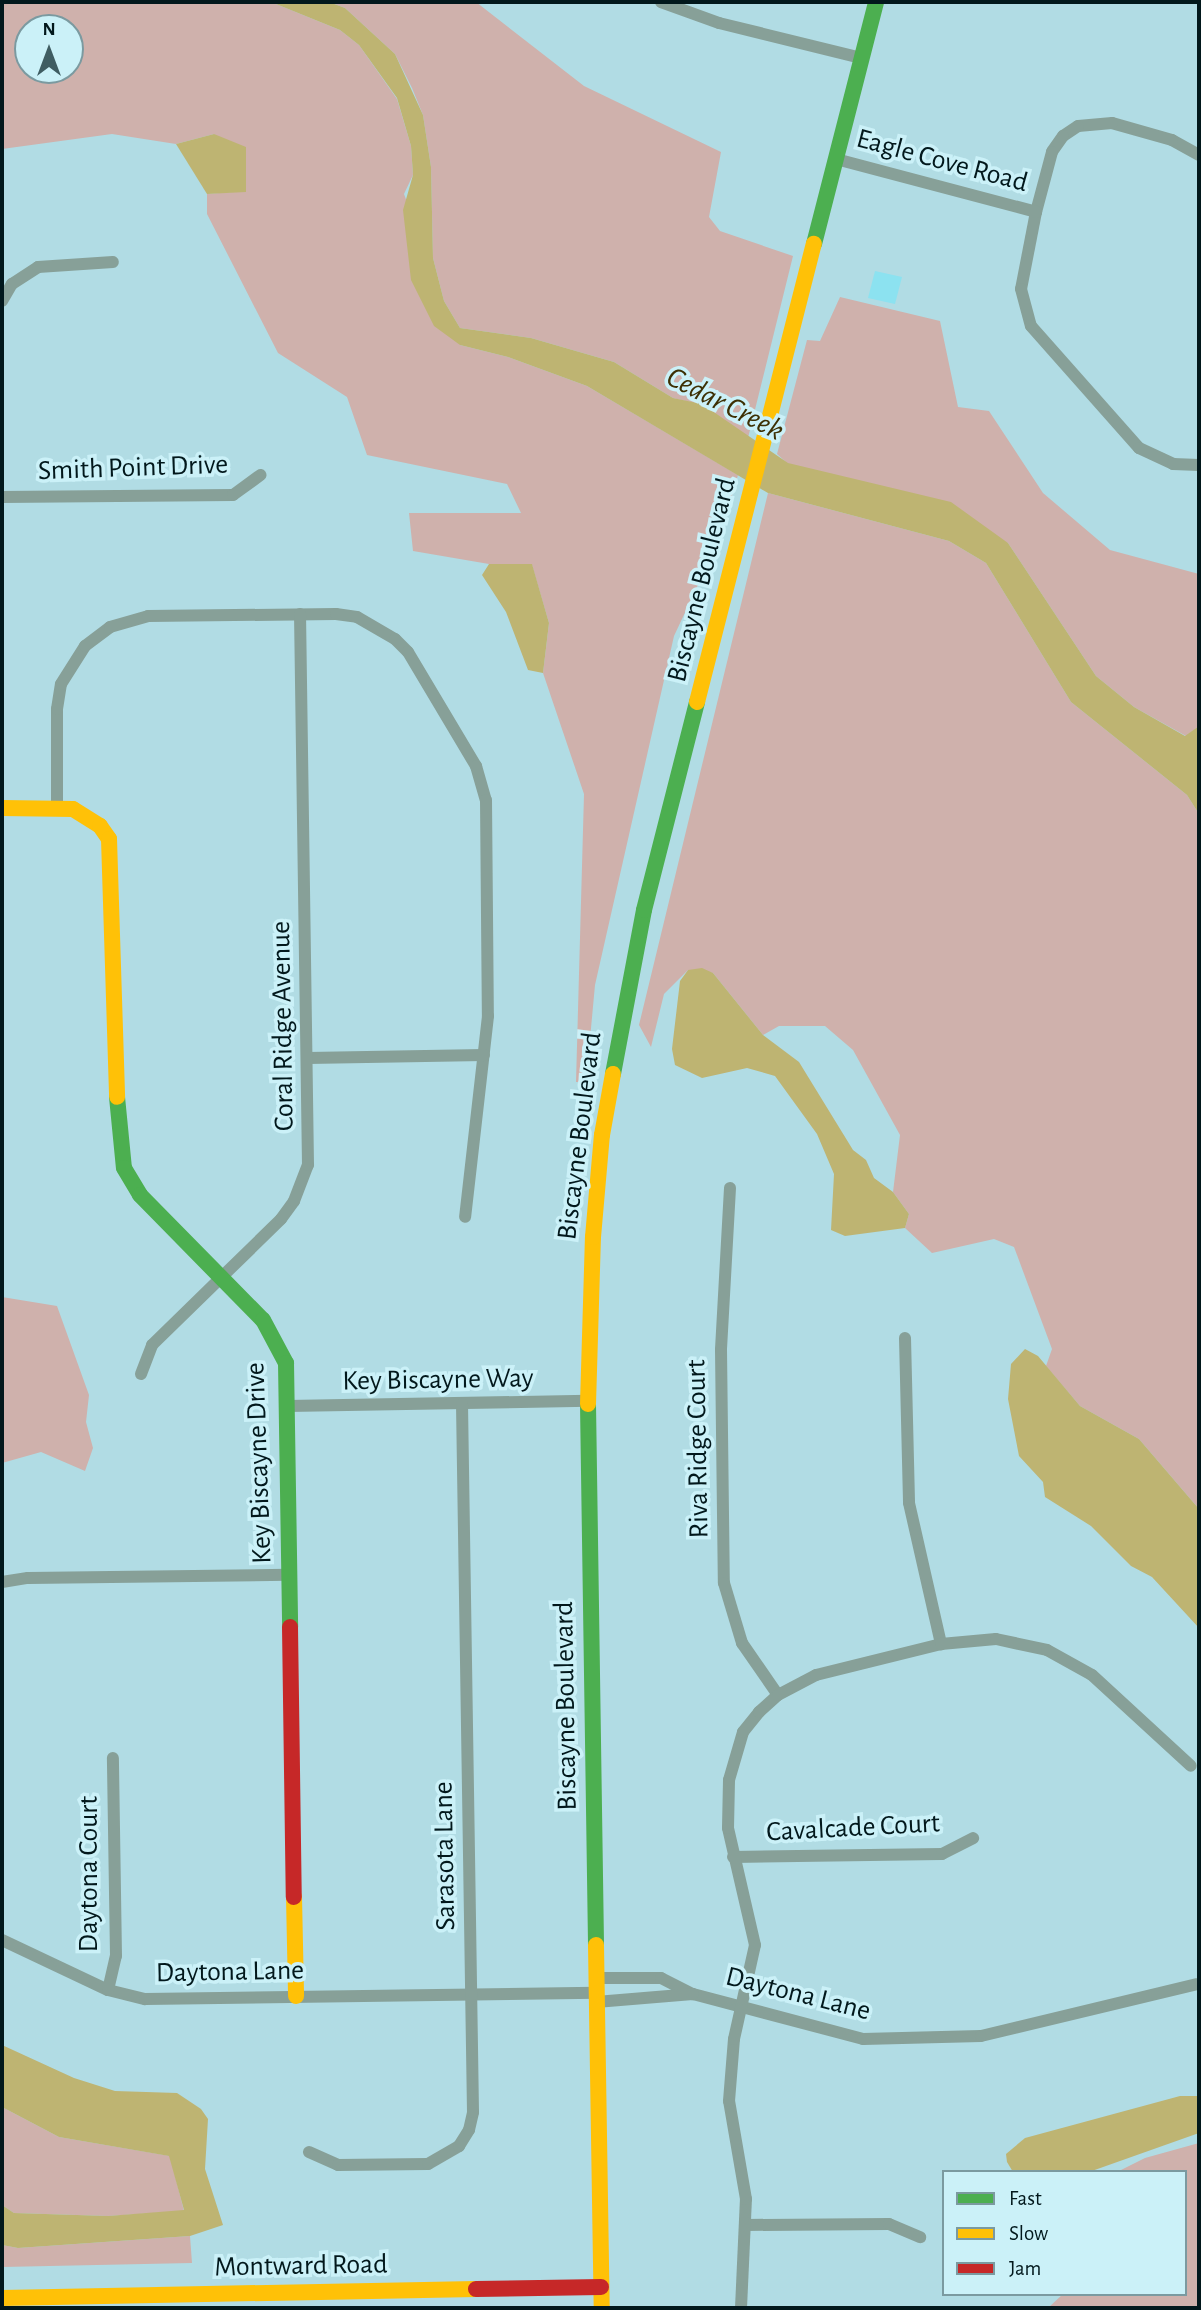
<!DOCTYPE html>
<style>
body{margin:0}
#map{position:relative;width:1201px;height:2310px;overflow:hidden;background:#b1dce4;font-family:"Alegreya Sans",sans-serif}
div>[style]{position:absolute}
.built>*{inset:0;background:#8ce2f0}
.green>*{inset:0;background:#cfb1ac}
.water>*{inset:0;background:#beb472}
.street>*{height:12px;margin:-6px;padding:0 6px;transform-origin:6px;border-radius:6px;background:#87a098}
.fast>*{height:16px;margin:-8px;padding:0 8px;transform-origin:8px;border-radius:8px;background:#4caf50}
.slow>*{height:16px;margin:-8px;padding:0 8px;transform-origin:8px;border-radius:8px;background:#ffc107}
.jam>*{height:16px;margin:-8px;padding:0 8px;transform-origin:8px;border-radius:8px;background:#c62828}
span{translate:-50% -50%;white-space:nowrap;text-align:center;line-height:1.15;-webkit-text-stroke:7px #cbf1f8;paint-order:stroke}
.street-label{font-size:28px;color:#02181c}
.water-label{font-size:30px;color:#3d3004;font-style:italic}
.frame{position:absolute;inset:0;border:4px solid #02181c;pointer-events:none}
.legend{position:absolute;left:942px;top:2170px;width:245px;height:126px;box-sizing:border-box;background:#cbf1f8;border:2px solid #7b9aa0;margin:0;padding:9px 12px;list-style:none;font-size:21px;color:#02181c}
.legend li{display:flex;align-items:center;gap:14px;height:35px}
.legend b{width:35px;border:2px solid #7b9aa0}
.north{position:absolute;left:14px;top:14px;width:70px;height:70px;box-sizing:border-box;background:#cbf1f8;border:2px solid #7b9aa0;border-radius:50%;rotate:0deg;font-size:19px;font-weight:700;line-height:28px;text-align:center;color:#02181c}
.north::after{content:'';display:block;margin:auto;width:24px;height:32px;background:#3f5d62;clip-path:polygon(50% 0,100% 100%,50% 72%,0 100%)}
</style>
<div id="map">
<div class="built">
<div style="clip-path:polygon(875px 271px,902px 277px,895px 304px,868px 298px)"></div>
</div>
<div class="green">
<div style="clip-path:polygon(evenodd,2px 2px,271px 2px,340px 30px,359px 45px,397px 99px,411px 146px,413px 175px,404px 194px,460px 345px,508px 357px,587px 386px,738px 475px,720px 538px,674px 636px,595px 985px,586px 1082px,576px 1082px,584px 794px,543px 673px,549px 623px,532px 565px,489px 564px,413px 551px,409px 513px,521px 513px,507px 484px,367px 455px,347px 397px,278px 353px,207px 214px,207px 194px,246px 191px,214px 134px,176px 144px,112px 134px,2px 149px,2px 2px,28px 28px,70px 28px,70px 70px,28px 70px,28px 28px)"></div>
<div style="clip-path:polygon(329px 2px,476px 2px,584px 86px,721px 152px,709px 217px,720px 231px,793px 256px,748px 438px,702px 405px,673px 398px,614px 362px,531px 338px,460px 328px,444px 301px,433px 258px,431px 167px,423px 115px,412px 88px,395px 54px,345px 8px)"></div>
<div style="clip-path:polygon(840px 297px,940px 321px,958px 407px,989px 411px,1043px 493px,1110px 550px,1199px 574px,1199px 726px,1186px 736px,1134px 707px,1096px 676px,1008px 543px,787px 463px,777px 454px,807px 340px,820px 341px)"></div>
<div style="clip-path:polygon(768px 493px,949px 541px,986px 563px,1071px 702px,1187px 795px,1199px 814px,1199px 1509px,1139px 1439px,1080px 1406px,1046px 1366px,1052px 1349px,1014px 1247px,994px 1239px,932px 1253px,905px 1228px,909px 1214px,893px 1192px,900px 1135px,853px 1050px,825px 1026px,779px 1026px,763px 1035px,713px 973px,688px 970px,664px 994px,651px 1047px,639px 1025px)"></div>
<div style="clip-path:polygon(2px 1297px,57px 1306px,89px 1395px,86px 1422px,93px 1448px,85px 1471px,41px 1452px,2px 1463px)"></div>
<div style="clip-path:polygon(2px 2107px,59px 2137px,170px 2156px,184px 2211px,108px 2216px,14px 2213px,2px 2205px)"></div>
<div style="clip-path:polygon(1199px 2143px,1199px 2308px,1048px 2308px,1063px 2294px,1185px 2294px,1185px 2172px,1117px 2172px,1145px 2158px)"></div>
<div style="clip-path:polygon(190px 2236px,192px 2263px,2px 2267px,2px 2245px,18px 2248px)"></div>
</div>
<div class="water">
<div style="clip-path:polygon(271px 2px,329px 2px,345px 8px,395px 54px,423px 115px,431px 167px,433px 258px,444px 301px,460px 328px,531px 338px,614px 362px,673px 398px,702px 404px,788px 463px,951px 502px,1008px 543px,1096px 676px,1134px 707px,1185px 736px,1199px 726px,1199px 814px,1187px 795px,1071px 702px,986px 563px,949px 541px,768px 493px,587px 386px,508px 357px,460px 345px,434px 326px,411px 280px,403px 210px,413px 175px,411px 146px,397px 98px,359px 45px,340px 30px)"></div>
<div style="clip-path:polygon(214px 134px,246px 147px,246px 192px,207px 194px,176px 144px)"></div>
<div style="clip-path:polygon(489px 564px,532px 564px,549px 623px,543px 673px,528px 670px,506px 612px,482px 575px)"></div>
<div style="clip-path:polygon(702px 968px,713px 973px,763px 1035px,799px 1062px,853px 1150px,866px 1160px,874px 1178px,893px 1192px,909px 1214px,905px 1228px,845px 1236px,831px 1230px,834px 1174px,817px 1134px,775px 1076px,747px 1068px,702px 1078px,675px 1065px,672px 1049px,680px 981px,688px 970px)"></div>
<div style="clip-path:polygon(1025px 1349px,1038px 1356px,1080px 1406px,1139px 1439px,1199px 1509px,1199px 1628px,1152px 1577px,1131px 1566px,1091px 1526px,1045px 1497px,1043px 1482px,1019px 1456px,1008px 1399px,1011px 1364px)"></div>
<div style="clip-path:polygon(2px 2045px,74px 2078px,115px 2091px,177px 2093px,201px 2109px,208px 2119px,205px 2169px,223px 2225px,190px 2236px,18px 2248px,2px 2245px,2px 2205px,14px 2213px,108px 2216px,184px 2210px,169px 2156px,59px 2137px,2px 2107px)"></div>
<div style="clip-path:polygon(1180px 2096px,1199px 2096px,1199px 2133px,1089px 2172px,1013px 2172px,1007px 2162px,1006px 2154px,1025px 2138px)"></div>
</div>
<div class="street">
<div style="left:661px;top:2px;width:62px;rotate:19.9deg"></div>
<div style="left:719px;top:23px;width:147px;rotate:13.8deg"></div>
<div style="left:1199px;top:155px;width:31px;rotate:-151deg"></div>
<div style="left:1172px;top:140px;width:62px;rotate:-164.2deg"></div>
<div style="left:1112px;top:123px;width:34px;rotate:175deg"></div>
<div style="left:1078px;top:126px;width:18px;rotate:146deg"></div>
<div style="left:1063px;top:136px;width:19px;rotate:125deg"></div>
<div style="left:1052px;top:152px;width:62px;rotate:104.9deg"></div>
<div style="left:1036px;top:212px;width:78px;rotate:101deg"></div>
<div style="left:1021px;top:289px;width:38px;rotate:75deg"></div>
<div style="left:1031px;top:326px;width:163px;rotate:48.5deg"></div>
<div style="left:1139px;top:448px;width:38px;rotate:25deg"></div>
<div style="left:1173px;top:464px;width:26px;rotate:2deg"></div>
<div style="left:836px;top:159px;width:207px;rotate:14.8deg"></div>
<div style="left:2px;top:301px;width:20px;rotate:-60deg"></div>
<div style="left:12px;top:284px;width:31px;rotate:-33deg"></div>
<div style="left:38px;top:267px;width:75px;rotate:-3.8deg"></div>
<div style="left:2px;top:497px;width:231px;rotate:-0.5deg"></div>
<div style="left:233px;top:495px;width:34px;rotate:-36deg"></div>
<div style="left:57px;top:807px;width:98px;rotate:-90deg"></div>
<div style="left:57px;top:709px;width:25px;rotate:-81deg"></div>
<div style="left:61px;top:684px;width:45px;rotate:-57.7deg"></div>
<div style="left:85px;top:646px;width:31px;rotate:-37deg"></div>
<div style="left:110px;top:627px;width:40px;rotate:-16deg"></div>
<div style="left:148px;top:616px;width:188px;rotate:-0.6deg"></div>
<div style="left:336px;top:614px;width:21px;rotate:8deg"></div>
<div style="left:357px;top:617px;width:44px;rotate:30.1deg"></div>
<div style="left:395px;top:639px;width:18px;rotate:45deg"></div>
<div style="left:408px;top:652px;width:133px;rotate:59.2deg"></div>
<div style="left:476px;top:766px;width:35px;rotate:74deg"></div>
<div style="left:486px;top:800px;width:216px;rotate:89.5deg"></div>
<div style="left:488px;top:1016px;width:202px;rotate:96.5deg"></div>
<div style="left:308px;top:1058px;width:176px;rotate:-1deg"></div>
<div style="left:730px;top:1188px;width:162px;rotate:93.2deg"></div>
<div style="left:721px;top:1350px;width:233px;rotate:89.3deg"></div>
<div style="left:724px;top:1583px;width:63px;rotate:73.3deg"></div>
<div style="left:742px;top:1643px;width:63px;rotate:55.3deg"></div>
<div style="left:905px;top:1338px;width:165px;rotate:88.6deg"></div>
<div style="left:909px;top:1503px;width:145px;rotate:77.2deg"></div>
<div style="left:141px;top:1374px;width:31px;rotate:-69deg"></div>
<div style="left:152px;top:1345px;width:180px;rotate:-44.3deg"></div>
<div style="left:281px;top:1219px;width:22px;rotate:-54deg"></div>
<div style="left:294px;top:1201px;width:39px;rotate:-69deg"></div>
<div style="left:308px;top:1165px;width:551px;rotate:-90.83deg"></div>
<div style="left:288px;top:1406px;width:300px;rotate:-1deg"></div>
<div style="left:2px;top:1582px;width:26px;rotate:-9deg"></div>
<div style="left:28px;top:1578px;width:260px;rotate:-0.7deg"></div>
<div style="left:733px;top:1857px;width:209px;rotate:-0.8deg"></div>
<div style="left:942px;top:1854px;width:35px;rotate:-27deg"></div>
<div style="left:2px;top:1940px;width:117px;rotate:25.3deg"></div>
<div style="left:108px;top:1990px;width:38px;rotate:14deg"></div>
<div style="left:145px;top:1999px;width:451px;rotate:-0.8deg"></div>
<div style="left:596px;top:1978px;width:65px"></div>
<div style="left:661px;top:1978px;width:36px;rotate:27deg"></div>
<div style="left:693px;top:1994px;width:176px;rotate:14.8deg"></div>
<div style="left:863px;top:2039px;width:118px;rotate:-1.5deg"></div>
<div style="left:981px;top:2036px;width:222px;rotate:-13.5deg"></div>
<div style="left:108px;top:1990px;width:35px;rotate:-77deg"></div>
<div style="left:116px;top:1956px;width:198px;rotate:-90.9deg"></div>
<div style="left:596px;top:2002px;width:97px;rotate:-4.7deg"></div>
<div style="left:309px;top:2152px;width:32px;rotate:24deg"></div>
<div style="left:338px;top:2165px;width:90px;rotate:-0.6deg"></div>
<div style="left:428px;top:2164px;width:36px;rotate:-30deg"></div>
<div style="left:459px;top:2146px;width:19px;rotate:-58deg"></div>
<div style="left:469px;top:2130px;width:18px;rotate:-77deg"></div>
<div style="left:473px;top:2112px;width:708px;rotate:-90.89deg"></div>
<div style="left:746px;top:2225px;width:143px;rotate:-0.4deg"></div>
<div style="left:889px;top:2224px;width:34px;rotate:23deg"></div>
<div style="left:741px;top:2308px;width:109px;rotate:-87.4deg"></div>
<div style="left:746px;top:2199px;width:99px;rotate:-99.8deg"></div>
<div style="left:729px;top:2101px;width:62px;rotate:-85.4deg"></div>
<div style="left:734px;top:2039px;width:96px;rotate:-77.4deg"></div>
<div style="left:755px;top:1945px;width:120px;rotate:-103deg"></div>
<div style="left:728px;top:1828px;width:48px;rotate:-88.8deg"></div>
<div style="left:729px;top:1780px;width:50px;rotate:-73.7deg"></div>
<div style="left:743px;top:1732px;width:26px;rotate:-51deg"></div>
<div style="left:759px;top:1712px;width:25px;rotate:-42deg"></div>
<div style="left:778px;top:1695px;width:43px;rotate:-27.8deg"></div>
<div style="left:816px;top:1675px;width:129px;rotate:-13.9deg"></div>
<div style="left:941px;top:1644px;width:55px;rotate:-5.2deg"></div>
<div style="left:996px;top:1639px;width:52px;rotate:12.2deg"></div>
<div style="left:1047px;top:1650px;width:51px;rotate:29.1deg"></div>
<div style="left:1092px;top:1675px;width:134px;rotate:42.6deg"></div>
</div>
<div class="fast">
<div style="left:814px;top:244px;width:250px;rotate:-75.6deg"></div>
<div style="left:613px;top:1074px;width:167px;rotate:-79.3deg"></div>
<div style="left:644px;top:910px;width:215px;rotate:-75.7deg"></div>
<div style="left:117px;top:1097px;width:71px;rotate:84.4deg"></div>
<div style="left:124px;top:1168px;width:31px;rotate:59deg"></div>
<div style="left:140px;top:1195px;width:175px;rotate:45.5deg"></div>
<div style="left:263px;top:1320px;width:49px;rotate:61.9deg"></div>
<div style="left:286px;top:1363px;width:264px;rotate:89.1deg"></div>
<div style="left:588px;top:1404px;width:541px;rotate:89.15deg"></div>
</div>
<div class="slow">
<div style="left:697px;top:702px;width:473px;rotate:-75.7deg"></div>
<div style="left:2px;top:808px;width:71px;rotate:0.8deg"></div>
<div style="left:73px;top:809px;width:32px;rotate:32deg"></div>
<div style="left:100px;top:826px;width:16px;rotate:55deg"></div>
<div style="left:109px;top:839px;width:258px;rotate:88.2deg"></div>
<div style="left:588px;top:1404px;width:167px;rotate:-88.3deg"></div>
<div style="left:593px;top:1237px;width:102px;rotate:-85deg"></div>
<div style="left:602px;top:1135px;width:62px;rotate:-79.8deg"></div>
<div style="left:294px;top:1897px;width:99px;rotate:88.8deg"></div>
<div style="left:596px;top:1945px;width:363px;rotate:89.1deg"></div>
<div style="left:2px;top:2298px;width:474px;rotate:-1.1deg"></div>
</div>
<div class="jam">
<div style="left:290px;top:1627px;width:270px;rotate:89.2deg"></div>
<div style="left:476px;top:2289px;width:125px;rotate:-0.9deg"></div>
</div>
<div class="street-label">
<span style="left:942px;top:161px;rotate:15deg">Eagle Cove Road</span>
<span style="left:133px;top:468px;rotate:-2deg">Smith Point Drive</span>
<span style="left:702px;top:580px;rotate:-76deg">Biscayne Boulevard</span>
<span style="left:283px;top:1026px;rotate:-91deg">Coral Ridge Avenue</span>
<span style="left:580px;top:1136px;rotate:-83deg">Biscayne Boulevard</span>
<span style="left:438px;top:1380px;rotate:-1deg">Key Biscayne Way</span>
<span style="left:698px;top:1449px;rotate:-91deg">Riva Ridge Court</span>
<span style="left:259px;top:1463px;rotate:-92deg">Key Biscayne Drive</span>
<span style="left:566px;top:1706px;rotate:-91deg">Biscayne Boulevard</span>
<span style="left:853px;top:1828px;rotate:-3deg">Cavalcade Court</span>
<span style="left:445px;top:1856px;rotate:-91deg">Sarasota Lane</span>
<span style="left:89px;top:1874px;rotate:-90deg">Daytona Court</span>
<span style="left:230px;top:1972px;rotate:-1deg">Daytona Lane</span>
<span style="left:798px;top:1994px;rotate:14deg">Daytona Lane</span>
<span style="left:301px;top:2266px;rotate:-1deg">Montward Road</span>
</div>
<div class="water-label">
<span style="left:725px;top:404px;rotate:27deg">Cedar Creek</span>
</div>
<div class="frame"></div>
<ul class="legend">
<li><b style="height:9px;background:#4caf50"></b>Fast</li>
<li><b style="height:9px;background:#ffc107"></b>Slow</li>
<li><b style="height:9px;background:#c62828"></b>Jam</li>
</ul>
<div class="north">N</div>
</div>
